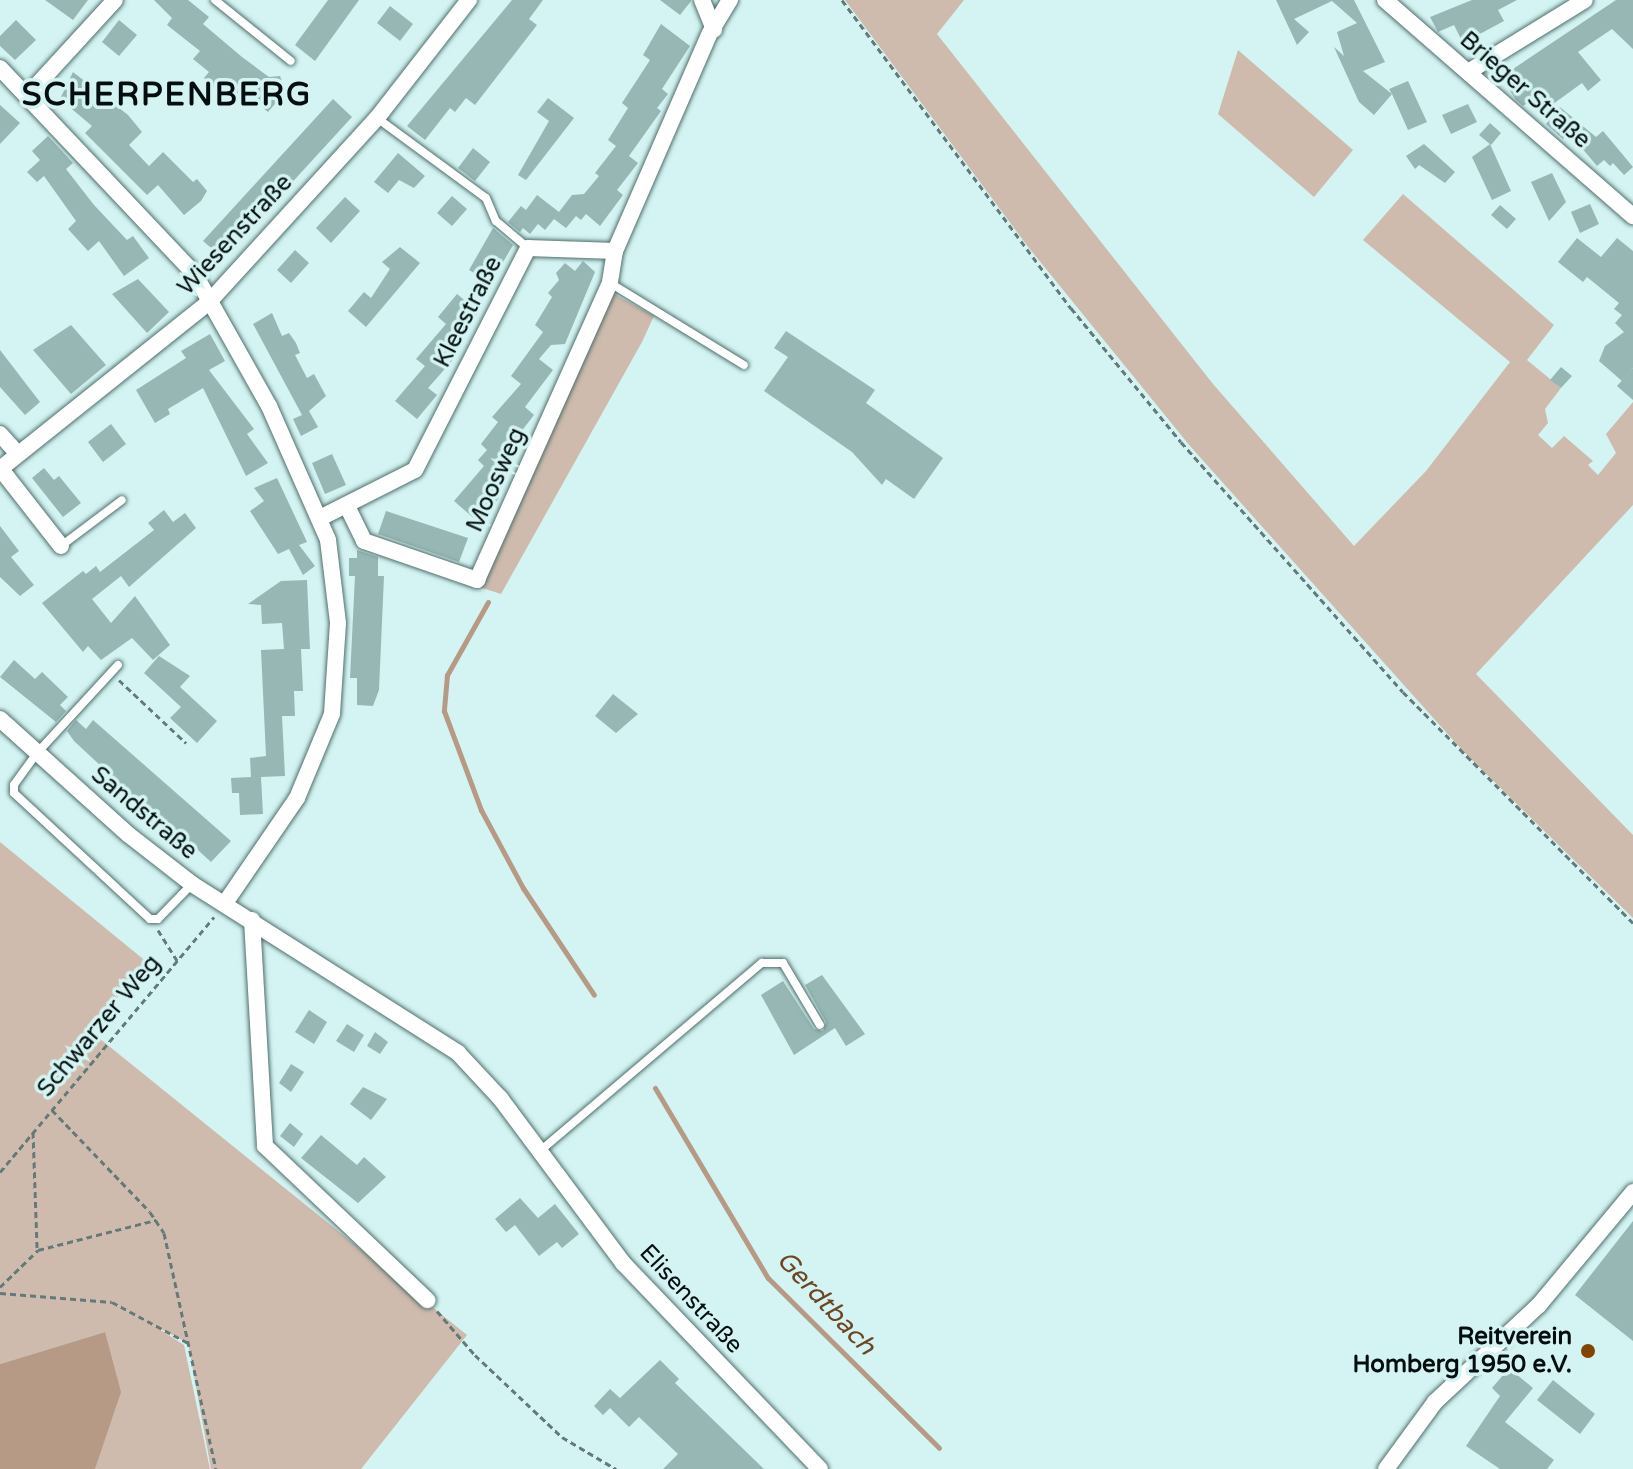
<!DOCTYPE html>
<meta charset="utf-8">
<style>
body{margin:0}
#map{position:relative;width:1633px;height:1469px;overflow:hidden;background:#d3f4f2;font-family:"Varela Round",sans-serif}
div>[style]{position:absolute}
.green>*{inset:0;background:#cfbbad}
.water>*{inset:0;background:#b69a86}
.stream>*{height:5px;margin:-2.5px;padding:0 2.5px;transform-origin:2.5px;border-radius:2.5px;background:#b69a86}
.building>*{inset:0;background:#97b7b5}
.path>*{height:3px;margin-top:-1.5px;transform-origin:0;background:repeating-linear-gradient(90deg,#657979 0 6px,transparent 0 10px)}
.roads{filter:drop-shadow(0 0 2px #506e6c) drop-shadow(0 0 2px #506e6c)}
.service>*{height:8px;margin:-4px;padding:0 4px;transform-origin:4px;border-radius:4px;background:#fff}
.minor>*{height:16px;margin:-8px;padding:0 8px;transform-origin:8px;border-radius:8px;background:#fff}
.dots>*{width:22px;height:22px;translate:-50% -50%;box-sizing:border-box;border:4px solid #d3f4f2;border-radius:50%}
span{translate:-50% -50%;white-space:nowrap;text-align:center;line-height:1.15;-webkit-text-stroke:7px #d3f4f2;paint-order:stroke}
.street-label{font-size:24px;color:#040e0e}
.poi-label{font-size:24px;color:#040e0e;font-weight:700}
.right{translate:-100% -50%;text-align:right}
.water-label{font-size:26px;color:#6e4523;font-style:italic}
.district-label{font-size:32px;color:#040e0e;font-weight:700;letter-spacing:2px}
</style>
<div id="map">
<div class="green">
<div style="clip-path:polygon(845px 0,964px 0,937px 34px,1213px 384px,1354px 546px,1426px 471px,1510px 362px,1363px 240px,1403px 194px,1554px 325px,1527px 360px,1561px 388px,1545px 409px,1548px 423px,1538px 435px,1552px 448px,1564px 436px,1593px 461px,1588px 465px,1598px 475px,1616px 453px,1606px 434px,1633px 402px,1633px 505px,1476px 674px,1633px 835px,1633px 918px,1462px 750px,1190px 446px,1029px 248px)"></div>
<div style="clip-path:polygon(1238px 50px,1353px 150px,1314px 197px,1218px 114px)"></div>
<div style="clip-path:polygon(612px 293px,654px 316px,642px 342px,501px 594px,479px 587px)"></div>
<div style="clip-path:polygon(0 842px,148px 963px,89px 1030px,467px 1335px,361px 1469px,211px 1469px,188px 1343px,153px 1325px,184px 1345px,210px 1469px,95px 1469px,102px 1442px,105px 1332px,0 1364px)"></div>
</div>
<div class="water">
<div style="clip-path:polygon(105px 1332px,121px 1392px,95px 1469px,0 1469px,0 1364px)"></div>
</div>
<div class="stream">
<div style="left:488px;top:602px;width:84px;rotate:119.3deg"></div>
<div style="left:447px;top:675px;width:36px;rotate:95deg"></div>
<div style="left:444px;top:711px;width:106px;rotate:69.5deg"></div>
<div style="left:481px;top:810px;width:89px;rotate:61.7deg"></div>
<div style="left:523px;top:888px;width:128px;rotate:56.4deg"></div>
<div style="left:655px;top:1088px;width:221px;rotate:59.3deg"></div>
<div style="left:768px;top:1278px;width:241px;rotate:44.8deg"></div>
</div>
<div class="building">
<div style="clip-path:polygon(45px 0,88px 0,73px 20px)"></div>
<div style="clip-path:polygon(154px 0,188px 0,209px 17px,203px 24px,242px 57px,269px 77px,280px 76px,286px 91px,268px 112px,247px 94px,242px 100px,221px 83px,216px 89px,204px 78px,209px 72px,193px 59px,200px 51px,167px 25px,172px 18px)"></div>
<div style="clip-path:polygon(328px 0,359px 0,315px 61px,295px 45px)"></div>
<div style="clip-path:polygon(512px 0,543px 0,529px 19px,537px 25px,475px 105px,466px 98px,455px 112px,450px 108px,425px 140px,407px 126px)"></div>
<div style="clip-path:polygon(660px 0,691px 0,691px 1px,680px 15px)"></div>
<div style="clip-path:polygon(1276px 0,1354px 0,1385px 62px,1363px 71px,1392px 94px,1389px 89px,1408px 81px,1427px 122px,1408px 130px,1392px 94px,1374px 115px,1359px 102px,1334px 47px,1344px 56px,1337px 32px,1357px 23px,1332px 1px,1294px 19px,1309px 32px,1297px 45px)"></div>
<div style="clip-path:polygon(1472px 0,1517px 0,1498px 10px,1504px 21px,1463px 43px,1454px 25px,1438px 32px,1430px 17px)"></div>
<div style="clip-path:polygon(1616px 0,1633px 0,1633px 49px,1612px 29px,1578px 52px,1601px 80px,1588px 91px,1582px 83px,1549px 107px,1540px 94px,1523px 106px,1516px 100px,1501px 77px)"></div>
<div style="clip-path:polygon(390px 6px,413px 24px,400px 41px,377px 23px)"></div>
<div style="clip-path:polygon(16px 20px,36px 40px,15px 60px,0 46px,0 36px)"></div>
<div style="clip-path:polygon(119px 20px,137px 35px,119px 56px,102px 42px)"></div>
<div style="clip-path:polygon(661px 24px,690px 46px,662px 89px,668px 94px,657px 108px,661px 111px,629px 156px,638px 163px,617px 190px,623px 195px,600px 226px,586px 214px,581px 220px,576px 216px,566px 228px,554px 219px,545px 230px,538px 224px,530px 234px,523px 228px,520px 232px,508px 222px,521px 206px,526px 210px,537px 195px,559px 212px,572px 195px,584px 194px,599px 176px,595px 173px,616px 146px,608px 140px,628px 108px,622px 103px,650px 60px,643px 55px)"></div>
<div style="clip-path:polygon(73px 72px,128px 115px,142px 132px,129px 145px,149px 166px,163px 152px,193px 182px,197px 179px,207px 191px,201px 201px,184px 215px,158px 185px,147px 195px,85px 133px,92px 126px,60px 99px)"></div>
<div style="clip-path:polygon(548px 98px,574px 118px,526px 180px,518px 175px,549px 121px,537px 112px)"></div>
<div style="clip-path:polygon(333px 99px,352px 117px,223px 258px,203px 241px)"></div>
<div style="clip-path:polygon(1468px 104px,1477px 122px,1451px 134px,1442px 115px)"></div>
<div style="clip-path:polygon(0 105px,20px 123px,0 144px)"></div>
<div style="clip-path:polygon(1560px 107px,1596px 137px,1603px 131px,1633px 167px,1624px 175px,1613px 163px,1610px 166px,1604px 160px,1597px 166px,1569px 133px,1563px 139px,1546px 124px)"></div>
<div style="clip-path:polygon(1490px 123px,1501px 133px,1491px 145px,1479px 135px)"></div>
<div style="clip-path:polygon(48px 136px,73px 163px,66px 169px,94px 205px,127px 240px,133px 236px,149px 258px,124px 276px,99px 241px,88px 251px,68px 229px,76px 221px,44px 176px,37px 182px,27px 172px,40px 160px,32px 151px)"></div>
<div style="clip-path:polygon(1424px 144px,1455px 172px,1445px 183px,1419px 165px,1415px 169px,1406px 156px)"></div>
<div style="clip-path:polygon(1490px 144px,1511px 191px,1492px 200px,1472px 157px)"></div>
<div style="clip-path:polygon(473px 148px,490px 162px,475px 181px,458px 168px)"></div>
<div style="clip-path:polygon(398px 153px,425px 176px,414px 188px,399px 180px,388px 193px,374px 182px)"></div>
<div style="clip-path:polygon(1552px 173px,1566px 202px,1549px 221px,1531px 182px)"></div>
<div style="clip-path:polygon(452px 196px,467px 209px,452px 226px,437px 213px)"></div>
<div style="clip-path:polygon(345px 197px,360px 211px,331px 243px,316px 228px)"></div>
<div style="clip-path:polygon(1590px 204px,1599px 224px,1580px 233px,1571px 212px)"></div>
<div style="clip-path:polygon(1500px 205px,1516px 219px,1507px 229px,1491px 215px)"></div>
<div style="clip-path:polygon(493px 228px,513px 245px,491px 283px,469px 270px)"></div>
<div style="clip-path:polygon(1577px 238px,1601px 257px,1617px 238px,1633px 251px,1633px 368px,1622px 381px,1599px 361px,1605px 346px,1624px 332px,1615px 323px,1622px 315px,1614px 309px,1619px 303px,1587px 277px,1583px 282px,1558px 262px)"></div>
<div style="clip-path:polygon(400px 247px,420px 263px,366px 327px,348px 311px,364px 292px,371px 298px,390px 269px,382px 262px)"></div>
<div style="clip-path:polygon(295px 250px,309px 263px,291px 283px,277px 270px)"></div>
<div style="clip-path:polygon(583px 261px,595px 272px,565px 344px,551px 345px,539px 359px,553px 370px,525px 407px,534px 415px,517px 437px,523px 442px,505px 463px,511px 469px,492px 492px,499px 498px,478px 522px,454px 501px,484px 466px,478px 460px,487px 450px,481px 444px,498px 422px,492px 417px,521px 384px,511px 376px,543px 332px,535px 325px,552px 297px,548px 293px,559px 280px,556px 273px,565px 263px,575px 271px)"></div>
<div style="clip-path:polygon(138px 279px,169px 312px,147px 333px,112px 294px)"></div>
<div style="clip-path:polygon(457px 294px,479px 312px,450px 347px,458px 354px,428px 388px,437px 395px,417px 419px,395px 401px,425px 366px,416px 359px,446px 324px,438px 317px)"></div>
<div style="clip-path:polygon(272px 313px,282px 336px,289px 333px,296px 343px,300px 353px,295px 355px,307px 378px,314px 374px,326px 396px,309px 411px,318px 427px,301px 436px,293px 419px,302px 415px,253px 324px)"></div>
<div style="clip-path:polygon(71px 325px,106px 365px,71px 394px,33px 350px)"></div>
<div style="clip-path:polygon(786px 331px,875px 390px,866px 403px,943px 458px,914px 499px,886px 479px,882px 485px,852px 452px,764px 391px,788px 357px,774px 348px)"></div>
<div style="clip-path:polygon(210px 334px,225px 361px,209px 370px,254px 429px,247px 434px,268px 463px,246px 476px,203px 388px,168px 409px,170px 414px,155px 423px,136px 390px,186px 358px,181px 351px)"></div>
<div style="clip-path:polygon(0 350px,40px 402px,25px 415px,0 387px)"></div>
<div style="clip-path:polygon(1561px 367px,1572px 376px,1561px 388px,1550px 380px)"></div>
<div style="clip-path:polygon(1633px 368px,1633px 400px,1617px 386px)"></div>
<div style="clip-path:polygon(111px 424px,126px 444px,103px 462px,88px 442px)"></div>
<div style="clip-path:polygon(332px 454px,346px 485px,325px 494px,312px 463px)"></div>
<div style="clip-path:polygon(44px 468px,54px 480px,59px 476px,81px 503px,63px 517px,32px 478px)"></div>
<div style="clip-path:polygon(277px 478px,307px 542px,299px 545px,315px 566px,303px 575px,289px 549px,278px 554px,250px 511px,264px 501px,254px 488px)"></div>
<div style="clip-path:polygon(164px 510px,173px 522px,185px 513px,196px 528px,129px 587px,121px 576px,92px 599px,111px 623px,135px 596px,170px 645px,153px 660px,132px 638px,101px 660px,88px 646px,83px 652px,42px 603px,83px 571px,86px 574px,96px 566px,100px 572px,154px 530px,148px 523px)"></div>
<div style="clip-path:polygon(386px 511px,468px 538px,459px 562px,378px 534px)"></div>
<div style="clip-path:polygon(0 526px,19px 551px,11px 557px,34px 585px,20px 596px,0 577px)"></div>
<div style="clip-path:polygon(357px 550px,378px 557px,378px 576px,384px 576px,379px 690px,373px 706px,357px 705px,357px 678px,350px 678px,355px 576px,349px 576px,349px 558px,357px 558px)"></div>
<div style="clip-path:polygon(307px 580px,310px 649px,301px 649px,303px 691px,294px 691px,295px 716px,282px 716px,285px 776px,261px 777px,263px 814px,240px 815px,239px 793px,232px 793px,231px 778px,251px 777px,250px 758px,266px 756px,261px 650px,284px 649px,282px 623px,262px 624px,261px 605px,248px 604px,281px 581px)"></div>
<div style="clip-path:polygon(159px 656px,190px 676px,180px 687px,217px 721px,197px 743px,170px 718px,181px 707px,144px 673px)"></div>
<div style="clip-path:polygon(14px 660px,35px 679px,42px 672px,68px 697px,60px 705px,66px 711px,56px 722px,0 677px)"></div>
<div style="clip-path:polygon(613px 694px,638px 714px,616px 733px,595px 716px)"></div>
<div style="clip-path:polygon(76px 720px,86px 729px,93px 720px,231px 841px,211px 862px,176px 830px,173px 833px,74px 741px,67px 731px)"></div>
<div style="clip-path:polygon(822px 975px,865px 1034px,846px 1046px,835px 1028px,794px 1055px,761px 995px,783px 981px,814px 1029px,823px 1031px,826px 1022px,805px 985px)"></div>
<div style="clip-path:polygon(309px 1010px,327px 1022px,314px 1044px,295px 1032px)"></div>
<div style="clip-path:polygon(347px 1024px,364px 1035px,354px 1052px,336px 1041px)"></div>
<div style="clip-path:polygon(375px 1032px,388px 1042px,380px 1054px,367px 1046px)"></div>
<div style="clip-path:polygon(291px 1064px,304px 1072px,291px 1092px,279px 1083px)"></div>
<div style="clip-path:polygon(363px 1087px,387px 1099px,371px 1120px,350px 1104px)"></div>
<div style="clip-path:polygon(290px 1123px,303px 1134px,294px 1147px,280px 1136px)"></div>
<div style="clip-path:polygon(321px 1135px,357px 1165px,364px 1157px,386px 1177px,358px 1203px,301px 1158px)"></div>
<div style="clip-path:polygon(520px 1198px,538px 1218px,555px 1204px,579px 1234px,562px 1248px,557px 1242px,539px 1256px,515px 1225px,506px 1232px,495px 1219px)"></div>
<div style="clip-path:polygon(1633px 1221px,1633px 1341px,1575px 1295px)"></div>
<div style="clip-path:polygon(660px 1360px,679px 1379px,675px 1383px,764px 1469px,663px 1469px,678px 1454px,639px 1417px,629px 1427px,610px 1408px,603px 1415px,594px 1406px,610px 1389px,620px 1398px)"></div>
<div style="clip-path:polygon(1509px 1368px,1533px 1388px,1505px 1422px,1554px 1460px,1547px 1469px,1500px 1469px,1466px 1446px,1500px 1396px,1492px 1388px)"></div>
<div style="clip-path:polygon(1553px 1380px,1595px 1414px,1580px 1434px,1537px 1400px)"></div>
</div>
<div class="path">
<div style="left:842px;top:0;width:384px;rotate:53.4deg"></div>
<div style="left:1071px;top:308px;width:173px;rotate:50.6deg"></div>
<div style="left:1181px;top:442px;width:334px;rotate:48.4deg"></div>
<div style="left:1403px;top:692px;width:326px;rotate:45.1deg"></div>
<div style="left:119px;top:680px;width:92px;rotate:43.2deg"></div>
<div style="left:158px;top:930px;width:36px;rotate:58deg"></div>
<div style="left:52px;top:1110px;width:141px;rotate:46.1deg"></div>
<div style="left:150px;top:1212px;width:25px;rotate:56deg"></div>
<div style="left:164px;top:1233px;width:242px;rotate:77.6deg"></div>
<div style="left:33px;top:1132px;width:116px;rotate:88deg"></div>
<div style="left:0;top:1172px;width:333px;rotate:-50deg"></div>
<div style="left:0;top:1287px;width:53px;rotate:-44.2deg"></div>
<div style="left:38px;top:1250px;width:122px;rotate:-14.3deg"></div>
<div style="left:0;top:1293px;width:112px;rotate:4.6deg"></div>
<div style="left:112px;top:1302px;width:86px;rotate:28.3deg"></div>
<div style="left:437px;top:1311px;width:58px;rotate:49.2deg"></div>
<div style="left:475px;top:1355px;width:120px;rotate:43.3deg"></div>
<div style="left:562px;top:1437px;width:63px;rotate:30.7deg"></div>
</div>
<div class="roads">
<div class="service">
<div style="left:215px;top:0;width:97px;rotate:38.8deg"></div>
<div style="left:377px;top:118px;width:135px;rotate:36.3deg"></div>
<div style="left:486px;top:198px;width:25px;rotate:67deg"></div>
<div style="left:496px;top:221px;width:42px;rotate:40.2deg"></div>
<div style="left:610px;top:283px;width:157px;rotate:31.5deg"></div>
<div style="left:61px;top:546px;width:76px;rotate:-37deg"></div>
<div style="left:118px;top:665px;width:120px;rotate:132.6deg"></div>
<div style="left:37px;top:753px;width:39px;rotate:126deg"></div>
<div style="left:14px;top:785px;width:8px;rotate:90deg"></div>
<div style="left:14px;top:793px;width:185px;rotate:42.8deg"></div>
<div style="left:150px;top:919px;width:8px"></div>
<div style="left:158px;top:919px;width:49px;rotate:-45.8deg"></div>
<div style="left:540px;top:1151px;width:291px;rotate:-40.3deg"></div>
<div style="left:762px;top:963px;width:21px"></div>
<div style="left:783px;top:963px;width:72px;rotate:59.2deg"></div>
</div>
<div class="minor">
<div style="left:702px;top:0;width:32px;rotate:68deg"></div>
<div style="left:1385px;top:0;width:329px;rotate:41.1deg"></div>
<div style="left:0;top:68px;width:282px;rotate:46.6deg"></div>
<div style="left:194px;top:273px;width:153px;rotate:60.6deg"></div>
<div style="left:269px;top:406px;width:146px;rotate:66.2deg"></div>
<div style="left:328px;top:540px;width:84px;rotate:83.1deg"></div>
<div style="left:338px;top:623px;width:91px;rotate:93.8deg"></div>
<div style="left:332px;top:714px;width:91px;rotate:112.6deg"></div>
<div style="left:297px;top:798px;width:127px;rotate:124.4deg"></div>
<div style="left:1468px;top:72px;width:137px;rotate:-31.6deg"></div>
<div style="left:27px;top:96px;width:130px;rotate:-47.5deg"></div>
<div style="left:0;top:434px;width:27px;rotate:48deg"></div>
<div style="left:0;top:468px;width:99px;rotate:52deg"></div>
<div style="left:0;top:469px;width:268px;rotate:-38.6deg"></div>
<div style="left:209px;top:302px;width:249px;rotate:-47.6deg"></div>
<div style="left:377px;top:118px;width:150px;rotate:-52.1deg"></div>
<div style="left:347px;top:506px;width:39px;rotate:64deg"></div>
<div style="left:364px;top:541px;width:120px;rotate:19deg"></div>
<div style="left:477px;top:580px;width:326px;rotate:-65.9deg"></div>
<div style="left:610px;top:282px;width:31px;rotate:-81deg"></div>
<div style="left:615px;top:251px;width:238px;rotate:-66.5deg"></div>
<div style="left:710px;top:33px;width:39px;rotate:-59deg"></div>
<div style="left:320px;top:518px;width:106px;rotate:-26.8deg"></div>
<div style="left:415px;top:470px;width:249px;rotate:-63deg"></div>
<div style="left:528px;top:248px;width:87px;rotate:2deg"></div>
<div style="left:0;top:719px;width:173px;rotate:42deg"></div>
<div style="left:129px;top:835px;width:80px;rotate:37.9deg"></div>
<div style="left:192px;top:884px;width:315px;rotate:32.4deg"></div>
<div style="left:458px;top:1053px;width:62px;rotate:47deg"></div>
<div style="left:500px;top:1098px;width:206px;rotate:53.3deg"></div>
<div style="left:623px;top:1263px;width:285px;rotate:46.3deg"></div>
<div style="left:252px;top:920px;width:226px;rotate:86.7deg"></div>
<div style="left:265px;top:1146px;width:224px;rotate:43.5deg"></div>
<div style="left:1386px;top:1469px;width:83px;rotate:-53.8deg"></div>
<div style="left:1435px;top:1402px;width:142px;rotate:-43deg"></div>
<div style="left:1539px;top:1305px;width:147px;rotate:-50.2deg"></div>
</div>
</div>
<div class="dots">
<div style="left:1588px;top:1351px;background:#824501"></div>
</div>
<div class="street-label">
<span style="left:1525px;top:90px;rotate:41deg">Brieger Straße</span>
<span style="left:235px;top:235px;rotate:-47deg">Wiesenstraße</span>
<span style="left:468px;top:312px;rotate:-63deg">Kleestraße</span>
<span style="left:496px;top:480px;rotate:-66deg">Moosweg</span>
<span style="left:144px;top:813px;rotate:40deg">Sandstraße</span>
<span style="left:99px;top:1026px;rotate:-50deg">Schwarzer Weg</span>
<span style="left:691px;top:1299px;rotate:47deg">Elisenstraße</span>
</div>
<div class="poi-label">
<span class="right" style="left:1572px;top:1351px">Reitverein<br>Homberg 1950 e.V.</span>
</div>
<div class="water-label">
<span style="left:826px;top:1303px;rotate:47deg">Gerdtbach</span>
</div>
<div class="district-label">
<span style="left:167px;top:95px">SCHERPENBERG</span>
</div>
</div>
